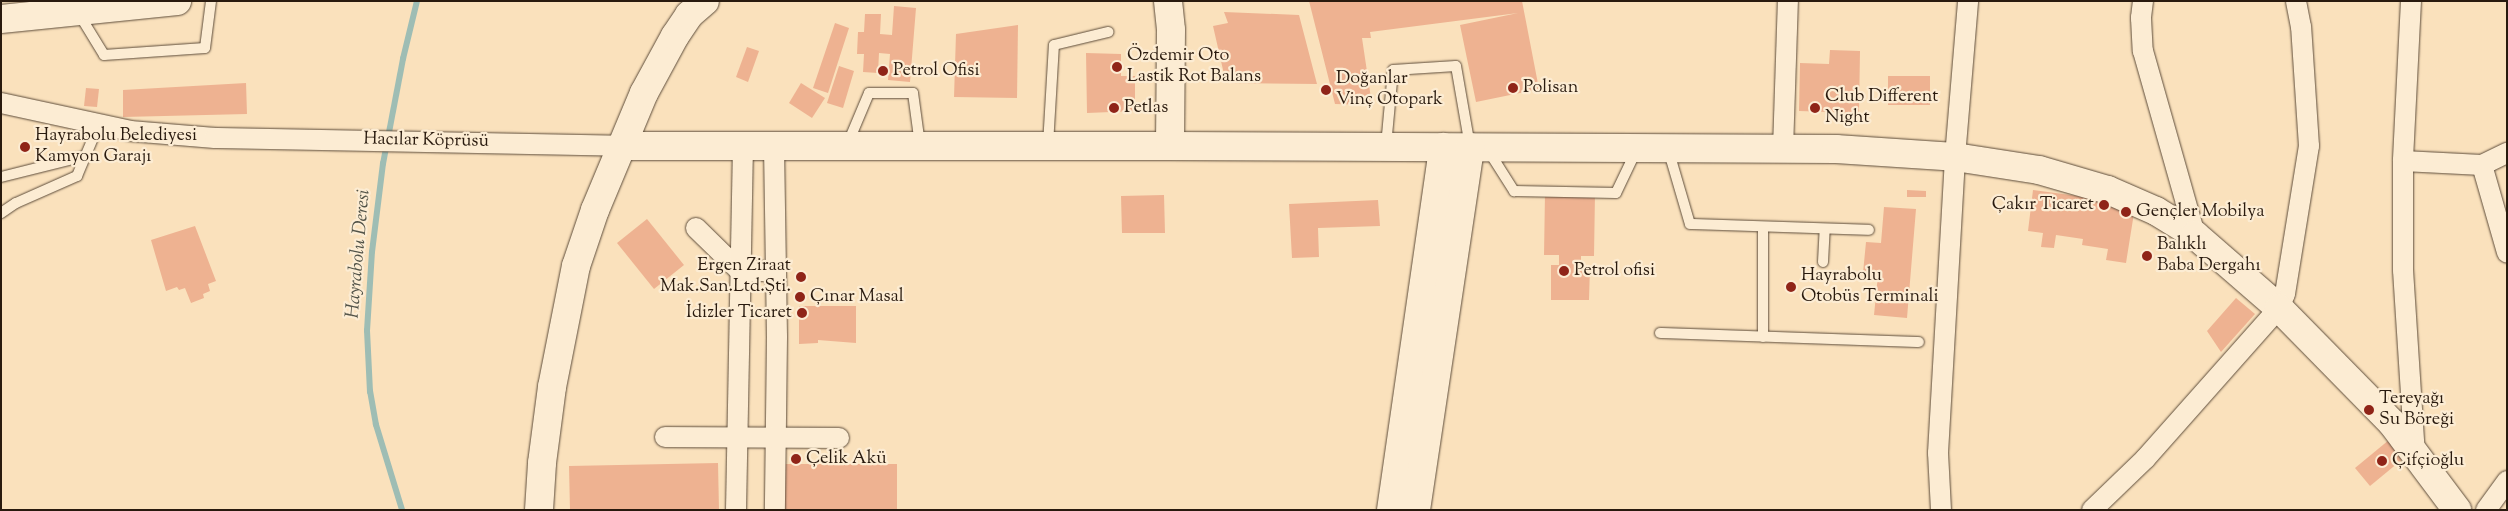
<!DOCTYPE html>
<meta charset="utf-8">
<style>
body{margin:0}
#map{position:relative;width:2508px;height:511px;overflow:hidden;background:#fae1bc;font-family:"Sorts Mill Goudy",serif}
div>[style]{position:absolute}
.stream>*{height:5.5px;margin:-2.75px;padding:0 2.75px;transform-origin:2.75px;border-radius:2.75px;background:#9ebdb4}
.building>*{inset:0;background:#eeb291}
.roads{filter:drop-shadow(0 0 1px #5d4c3a) drop-shadow(0 0 1px #5d4c3a)}
.lane>*{height:10px;margin:-5px;padding:0 5px;transform-origin:5px;border-radius:5px;background:#fcecd3}
.street>*{height:20px;margin:-10px;padding:0 10px;transform-origin:10px;border-radius:10px;background:#fcecd3}
.secondary>*{height:28px;margin:-14px;padding:0 14px;transform-origin:14px;border-radius:14px;background:#fcecd3}
.dots>*{width:14px;height:14px;translate:-50% -50%;box-sizing:border-box;border:2px solid #fcecd3;border-radius:50%}
span{translate:-50% -50%;white-space:nowrap;text-align:center;line-height:1.15;-webkit-text-stroke:4.5px #fcecd3;paint-order:stroke}
.poi-label{font-size:18px;color:#291a0e}
.left{translate:0 -50%;text-align:left}
.right{translate:-100% -50%;text-align:right}
.street-label{font-size:18px;color:#291a0e}
.water-label{font-size:19px;color:#525348;font-style:italic}
.frame{position:absolute;inset:0;border:2px solid #291a0e;pointer-events:none}
</style>
<div id="map">
<div class="stream">
<div style="left:402px;top:510px;width:89px;rotate:-107deg"></div>
<div style="left:376px;top:425px;width:34px;rotate:-100deg"></div>
<div style="left:370px;top:392px;width:61px;rotate:-92.8deg"></div>
<div style="left:367px;top:331px;width:79px;rotate:-86.4deg"></div>
<div style="left:372px;top:252px;width:89px;rotate:-82.9deg"></div>
<div style="left:383px;top:164px;width:107px;rotate:-79.2deg"></div>
<div style="left:403px;top:59px;width:60px;rotate:-76.4deg"></div>
</div>
<div class="building">
<div style="clip-path:polygon(1309px 1px,1522px 1px,1539px 89px,1476px 102px,1460px 25px,1518px 13px,1370px 32px,1371px 38px,1362px 38px,1372px 105px,1335px 104px)"></div>
<div style="clip-path:polygon(894px 6px,916px 8px,910px 82px,888px 80px,890px 54px,879px 53px,878px 73px,863px 72px,864px 54px,857px 54px,858px 32px,864px 32px,865px 14px,881px 14px,880px 34px,892px 35px)"></div>
<div style="clip-path:polygon(1224px 12px,1299px 15px,1317px 84px,1226px 83px,1213px 26px,1228px 23px)"></div>
<div style="clip-path:polygon(835px 23px,849px 28px,828px 93px,813px 88px)"></div>
<div style="clip-path:polygon(1018px 25px,1017px 98px,954px 97px,956px 34px)"></div>
<div style="clip-path:polygon(747px 47px,759px 51px,748px 82px,736px 77px)"></div>
<div style="clip-path:polygon(1830px 50px,1860px 51px,1859px 113px,1799px 111px,1800px 63px,1829px 64px)"></div>
<div style="clip-path:polygon(1086px 53px,1121px 54px,1121px 76px,1135px 76px,1135px 111px,1087px 113px)"></div>
<div style="clip-path:polygon(839px 66px,854px 71px,843px 108px,827px 103px)"></div>
<div style="clip-path:polygon(1888px 76px,1930px 76px,1930px 105px,1888px 105px)"></div>
<div style="clip-path:polygon(246px 83px,247px 114px,123px 117px,123px 90px)"></div>
<div style="clip-path:polygon(801px 83px,825px 98px,812px 118px,789px 103px)"></div>
<div style="clip-path:polygon(86px 88px,99px 89px,97px 107px,84px 106px)"></div>
<div style="clip-path:polygon(1907px 190px,1926px 191px,1926px 197px,1907px 197px)"></div>
<div style="clip-path:polygon(2033px 190px,2115px 201px,2134px 213px,2126px 263px,2106px 260px,2108px 249px,2082px 245px,2083px 239px,2056px 235px,2054px 248px,2041px 247px,2043px 233px,2028px 231px)"></div>
<div style="clip-path:polygon(1545px 193px,1595px 194px,1594px 256px,1581px 256px,1581px 266px,1590px 266px,1589px 300px,1551px 300px,1551px 265px,1559px 265px,1559px 255px,1544px 255px)"></div>
<div style="clip-path:polygon(1164px 195px,1165px 233px,1122px 233px,1121px 196px)"></div>
<div style="clip-path:polygon(1378px 200px,1380px 226px,1318px 228px,1319px 257px,1292px 258px,1289px 204px)"></div>
<div style="clip-path:polygon(1884px 207px,1916px 209px,1907px 318px,1874px 315px,1878px 275px,1863px 273px,1866px 242px,1881px 243px)"></div>
<div style="clip-path:polygon(647px 219px,684px 265px,654px 289px,617px 243px)"></div>
<div style="clip-path:polygon(195px 226px,216px 281px,208px 284px,210px 291px,203px 294px,204px 298px,191px 303px,185px 288px,179px 290px,177px 287px,166px 291px,151px 240px)"></div>
<div style="clip-path:polygon(2236px 298px,2255px 314px,2221px 352px,2207px 331px)"></div>
<div style="clip-path:polygon(799px 306px,856px 306px,856px 343px,818px 340px,818px 343px,799px 344px)"></div>
<div style="clip-path:polygon(2395px 435px,2410px 453px,2370px 486px,2355px 468px)"></div>
<div style="clip-path:polygon(718px 463px,719px 510px,570px 510px,569px 466px)"></div>
<div style="clip-path:polygon(783px 464px,897px 464px,897px 510px,783px 510px)"></div>
</div>
<div class="roads">
<div class="lane">
<div style="left:79px;top:14px;width:48px;rotate:58.6deg"></div>
<div style="left:104px;top:55px;width:101px;rotate:-4deg"></div>
<div style="left:205px;top:48px;width:47px;rotate:-82.7deg"></div>
<div style="left:848px;top:143px;width:54px;rotate:-67.2deg"></div>
<div style="left:869px;top:93px;width:44px"></div>
<div style="left:913px;top:93px;width:52px;rotate:82.3deg"></div>
<div style="left:1048px;top:145px;width:100px;rotate:-86.6deg"></div>
<div style="left:1054px;top:45px;width:56px;rotate:-13.5deg"></div>
<div style="left:1386px;top:146px;width:76px;rotate:-84.7deg"></div>
<div style="left:1393px;top:70px;width:63px;rotate:-3.6deg"></div>
<div style="left:1456px;top:66px;width:81px;rotate:80.1deg"></div>
<div style="left:1668px;top:149px;width:78px;rotate:73.7deg"></div>
<div style="left:1690px;top:224px;width:179px;rotate:1.9deg"></div>
<div style="left:1488px;top:150px;width:49px;rotate:57.6deg"></div>
<div style="left:1514px;top:191px;width:102px;rotate:1.1deg"></div>
<div style="left:1616px;top:193px;width:47px;rotate:-64.5deg"></div>
<div style="left:1px;top:177px;width:87px;rotate:-14deg"></div>
<div style="left:1px;top:213px;width:18px;rotate:-34deg"></div>
<div style="left:16px;top:203px;width:67px;rotate:-23.9deg"></div>
<div style="left:77px;top:176px;width:56px;rotate:-67.1deg"></div>
<div style="left:1763px;top:227px;width:110px;rotate:90deg"></div>
<div style="left:1823px;top:262px;width:33px;rotate:-87deg"></div>
<div style="left:1660px;top:333px;width:259px;rotate:2deg"></div>
</div>
<div class="street">
<div style="left:2143px;top:1px;width:17px;rotate:97deg"></div>
<div style="left:2141px;top:18px;width:33px;rotate:87deg"></div>
<div style="left:2143px;top:51px;width:191px;rotate:74.2deg"></div>
<div style="left:2411px;top:1px;width:160px;rotate:92.9deg"></div>
<div style="left:2403px;top:161px;width:109px;rotate:90deg"></div>
<div style="left:2403px;top:270px;width:184px;rotate:86.3deg"></div>
<div style="left:1px;top:103px;width:132px;rotate:12.2deg"></div>
<div style="left:130px;top:131px;width:85px;rotate:4.7deg"></div>
<div style="left:215px;top:138px;width:408px;rotate:1.1deg"></div>
<div style="left:774px;top:146px;width:191px;rotate:89.1deg"></div>
<div style="left:777px;top:337px;width:173px;rotate:90.7deg"></div>
<div style="left:1783px;top:149px;width:148px;rotate:-88.1deg"></div>
<div style="left:2403px;top:161px;width:79px;rotate:2.9deg"></div>
<div style="left:2482px;top:165px;width:28px;rotate:-26deg"></div>
<div style="left:2482px;top:165px;width:91px;rotate:74deg"></div>
<div style="left:696px;top:228px;width:62px;rotate:44.3deg"></div>
<div style="left:740px;top:271px;width:36px"></div>
<div style="left:665px;top:437px;width:174px;rotate:0.3deg"></div>
<div style="left:736px;top:510px;width:364px;rotate:-88.9deg"></div>
<div style="left:1941px;top:510px;width:57px;rotate:-93deg"></div>
<div style="left:1938px;top:453px;width:296px;rotate:-86.7deg"></div>
<div style="left:1955px;top:157px;width:157px;rotate:-85.2deg"></div>
<div style="left:2092px;top:510px;width:74px;rotate:-43.9deg"></div>
<div style="left:2145px;top:459px;width:202px;rotate:-48.4deg"></div>
<div style="left:2279px;top:308px;width:15px;rotate:-67deg"></div>
<div style="left:2285px;top:294px;width:150px;rotate:-80.8deg"></div>
<div style="left:2309px;top:146px;width:119px;rotate:-93.8deg"></div>
<div style="left:2301px;top:27px;width:26px;rotate:-101deg"></div>
<div style="left:2486px;top:510px;width:36px;rotate:-54deg"></div>
</div>
<div class="secondary">
<div style="left:1168px;top:1px;width:29px;rotate:84deg"></div>
<div style="left:1171px;top:30px;width:116px;rotate:90.5deg"></div>
<div style="left:1px;top:19px;width:177px;rotate:-5.8deg"></div>
<div style="left:623px;top:146px;width:547px"></div>
<div style="left:1170px;top:146px;width:666px;rotate:0.26deg"></div>
<div style="left:1836px;top:149px;width:119px;rotate:3.8deg"></div>
<div style="left:1955px;top:157px;width:85px;rotate:8.8deg"></div>
<div style="left:2039px;top:170px;width:72px;rotate:16.2deg"></div>
<div style="left:2108px;top:190px;width:52px;rotate:23.6deg"></div>
<div style="left:2156px;top:211px;width:46px;rotate:31.6deg"></div>
<div style="left:2195px;top:235px;width:111px;rotate:41deg"></div>
<div style="left:2279px;top:308px;width:161px;rotate:45.5deg"></div>
<div style="left:2392px;top:423px;width:109px;rotate:53.2deg"></div>
<div style="left:539px;top:510px;width:47px;rotate:-86.3deg"></div>
<div style="left:542px;top:463px;width:77px;rotate:-82.5deg"></div>
<div style="left:552px;top:387px;width:123px;rotate:-78.8deg"></div>
<div style="left:576px;top:266px;width:59px;rotate:-71.3deg"></div>
<div style="left:595px;top:210px;width:127px;rotate:-67.3deg"></div>
<div style="left:644px;top:93px;width:65px;rotate:-61.5deg"></div>
<div style="left:675px;top:36px;width:25px;rotate:-56deg"></div>
<div style="left:689px;top:15px;width:21px;rotate:-41deg"></div>
<div style="left:1391px;top:510px;width:367px;rotate:-81.8deg"></div>
<div style="left:1416px;top:510px;width:367px;rotate:-81.5deg"></div>
</div>
</div>
<div class="dots">
<div style="left:1117px;top:67px;background:#8f2418"></div>
<div style="left:883px;top:71px;background:#8f2418"></div>
<div style="left:1513px;top:88px;background:#8f2418"></div>
<div style="left:1326px;top:90px;background:#8f2418"></div>
<div style="left:1114px;top:108px;background:#8f2418"></div>
<div style="left:1815px;top:108px;background:#8f2418"></div>
<div style="left:25px;top:147px;background:#8f2418"></div>
<div style="left:2104px;top:205px;background:#8f2418"></div>
<div style="left:2126px;top:212px;background:#8f2418"></div>
<div style="left:2147px;top:256px;background:#8f2418"></div>
<div style="left:1564px;top:271px;background:#8f2418"></div>
<div style="left:801px;top:277px;background:#8f2418"></div>
<div style="left:1791px;top:287px;background:#8f2418"></div>
<div style="left:800px;top:297px;background:#8f2418"></div>
<div style="left:802px;top:313px;background:#8f2418"></div>
<div style="left:2369px;top:410px;background:#8f2418"></div>
<div style="left:796px;top:459px;background:#8f2418"></div>
<div style="left:2382px;top:461px;background:#8f2418"></div>
</div>
<div class="poi-label">
<span class="left" style="left:1127px;top:67px">Özdemir Oto<br>Lastik Rot Balans</span>
<span class="left" style="left:893px;top:71px">Petrol Ofisi</span>
<span class="left" style="left:1336px;top:90px">Doğanlar<br>Vinç Otopark</span>
<span class="left" style="left:1523px;top:88px">Polisan</span>
<span class="left" style="left:1825px;top:108px">Club Different<br>Night</span>
<span class="left" style="left:1124px;top:108px">Petlas</span>
<span class="left" style="left:35px;top:147px">Hayrabolu Belediyesi<br>Kamyon Garajı</span>
<span class="right" style="left:2094px;top:205px">Çakır Ticaret</span>
<span class="left" style="left:2136px;top:212px">Gençler Mobilya</span>
<span class="left" style="left:2157px;top:256px">Balıklı<br>Baba Dergahı</span>
<span class="right" style="left:791px;top:277px">Ergen Ziraat<br>Mak.San.Ltd.Şti.</span>
<span class="left" style="left:1574px;top:271px">Petrol ofisi</span>
<span class="left" style="left:1801px;top:287px">Hayrabolu<br>Otobüs Terminali</span>
<span class="left" style="left:810px;top:297px">Çınar Masal</span>
<span class="right" style="left:792px;top:313px">İdizler Ticaret</span>
<span class="left" style="left:2379px;top:410px">Tereyağı<br>Su Böreği</span>
<span class="left" style="left:806px;top:459px">Çelik Akü</span>
<span class="left" style="left:2392px;top:461px">Çifçioğlu</span>
</div>
<div class="street-label">
<span style="left:426px;top:141px;rotate:1deg">Hacılar Köprüsü</span>
</div>
<div class="water-label">
<span style="left:359px;top:254px;rotate:-85deg">Hayrabolu Deresi</span>
</div>
<div class="frame"></div>
</div>
